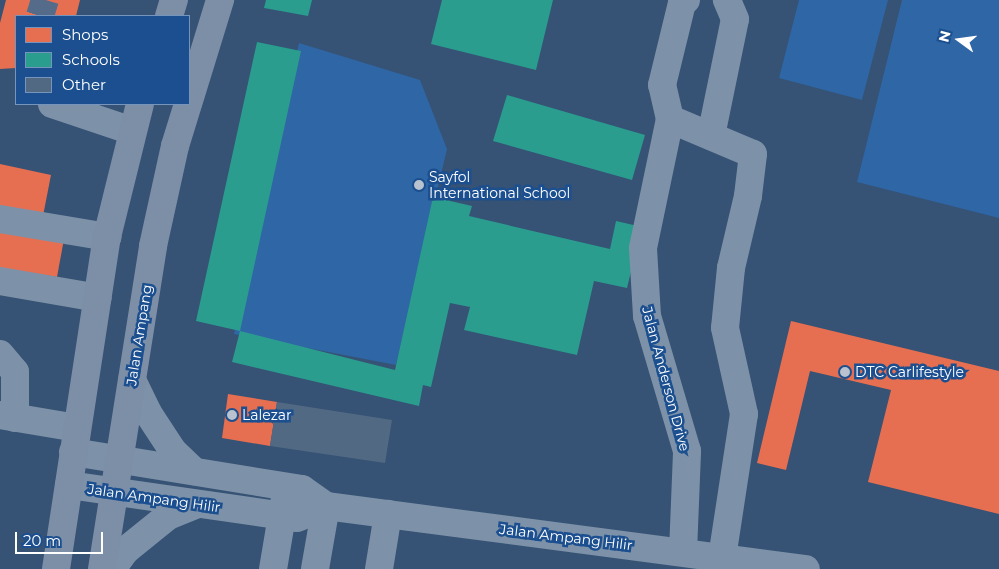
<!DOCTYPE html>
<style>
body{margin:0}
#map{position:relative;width:999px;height:569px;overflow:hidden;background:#365274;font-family:Montserrat,sans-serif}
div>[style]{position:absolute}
.green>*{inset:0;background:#2f66a5}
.shops>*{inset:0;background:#e76f51}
.schools>*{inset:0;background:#2a9d8f}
.building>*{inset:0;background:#526984}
.minor-tunnel>*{height:28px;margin-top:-14px;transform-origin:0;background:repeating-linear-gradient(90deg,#546c89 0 28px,transparent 0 42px)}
.minor>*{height:28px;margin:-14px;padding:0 14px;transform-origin:14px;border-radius:14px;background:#7d92a8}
.major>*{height:28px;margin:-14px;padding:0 14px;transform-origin:14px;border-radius:14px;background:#7d8ea7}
.dots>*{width:14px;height:14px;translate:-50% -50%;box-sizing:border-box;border:2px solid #1b4f8f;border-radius:50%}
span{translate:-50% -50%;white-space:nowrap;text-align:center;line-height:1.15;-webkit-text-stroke:5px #1b4f8f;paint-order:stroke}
.poi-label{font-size:14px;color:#fff}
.left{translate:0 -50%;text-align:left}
.street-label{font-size:14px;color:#fff}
.legend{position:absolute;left:15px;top:15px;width:175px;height:90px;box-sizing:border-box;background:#1b4f8f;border:1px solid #7695bc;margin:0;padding:6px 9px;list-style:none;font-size:15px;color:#fff}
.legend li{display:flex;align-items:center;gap:10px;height:25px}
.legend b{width:25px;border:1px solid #7695bc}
.north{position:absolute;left:934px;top:15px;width:50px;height:50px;-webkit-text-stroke:4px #1b4f8f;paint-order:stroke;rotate:284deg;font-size:14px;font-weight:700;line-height:20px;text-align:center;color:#fff}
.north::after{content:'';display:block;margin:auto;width:18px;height:22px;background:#fff;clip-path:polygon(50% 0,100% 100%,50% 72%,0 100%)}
.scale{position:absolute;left:15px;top:532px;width:88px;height:22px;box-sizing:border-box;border:2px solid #fff;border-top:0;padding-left:6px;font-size:15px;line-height:18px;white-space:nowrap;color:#fff;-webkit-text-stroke:4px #1b4f8f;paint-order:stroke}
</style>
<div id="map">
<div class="green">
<div style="clip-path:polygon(799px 0,888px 0,862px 100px,779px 78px)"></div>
<div style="clip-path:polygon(902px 0,999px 0,999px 218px,857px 182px)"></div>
<div style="clip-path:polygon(299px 43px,420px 80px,447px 149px,396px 365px,234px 334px)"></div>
</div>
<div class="shops">
<div style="clip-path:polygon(6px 0,80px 0,76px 16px,16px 16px,16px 68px,0 69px,0 23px)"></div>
<div style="clip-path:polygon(0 164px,51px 175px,42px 221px,0 212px)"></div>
<div style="clip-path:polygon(0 229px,64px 239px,57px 277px,0 268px)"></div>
<div style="clip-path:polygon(791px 321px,999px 371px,999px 514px,868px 482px,891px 390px,810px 371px,786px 470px,757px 463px)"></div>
<div style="clip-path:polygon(228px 394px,277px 402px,270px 446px,222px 438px)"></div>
</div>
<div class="schools">
<div style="clip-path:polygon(266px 0,312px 0,308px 16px,264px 8px)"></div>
<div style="clip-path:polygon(442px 0,553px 0,536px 70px,431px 44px)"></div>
<div style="clip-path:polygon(257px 42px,301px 51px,240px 331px,395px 370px,433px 197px,472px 206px,469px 216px,610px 249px,616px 221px,642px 227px,627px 288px,594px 281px,577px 355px,464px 330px,470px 307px,450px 303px,431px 387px,423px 385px,419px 406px,232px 362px,240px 331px,196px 321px)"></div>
<div style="clip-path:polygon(507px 95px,645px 135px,632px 180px,493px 141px)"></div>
</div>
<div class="building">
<div style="clip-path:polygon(277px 402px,392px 420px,385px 463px,270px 446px)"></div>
</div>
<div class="minor-tunnel">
<div style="left:40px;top:16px;width:17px;rotate:-73deg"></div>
</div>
<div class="minor">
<div style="left:52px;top:104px;width:84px;rotate:18.6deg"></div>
<div style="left:670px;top:119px;width:90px;rotate:22.9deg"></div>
<div style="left:753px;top:154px;width:42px;rotate:96.8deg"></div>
<div style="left:748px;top:196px;width:74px;rotate:103.3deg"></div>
<div style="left:731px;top:268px;width:60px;rotate:95.7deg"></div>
<div style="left:725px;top:328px;width:88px;rotate:77.5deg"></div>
<div style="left:744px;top:414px;width:145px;rotate:98.7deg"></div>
<div style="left:711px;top:136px;width:119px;rotate:-78.4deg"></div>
<div style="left:735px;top:19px;width:21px;rotate:-113deg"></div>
<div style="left:0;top:219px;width:109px;rotate:9.5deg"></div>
<div style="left:0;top:281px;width:99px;rotate:9.8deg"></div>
<div style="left:0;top:354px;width:23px;rotate:50deg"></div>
<div style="left:15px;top:372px;width:46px;rotate:90deg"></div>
<div style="left:132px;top:380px;width:37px;rotate:64deg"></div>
<div style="left:148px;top:413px;width:45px;rotate:56.7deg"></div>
<div style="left:173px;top:451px;width:29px;rotate:44deg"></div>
<div style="left:0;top:415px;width:78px;rotate:9.6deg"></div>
<div style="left:73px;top:452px;width:232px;rotate:9.2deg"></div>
<div style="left:302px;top:489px;width:29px;rotate:35deg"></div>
<div style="left:326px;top:506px;width:484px;rotate:7.5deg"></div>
<div style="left:69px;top:485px;width:230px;rotate:8.2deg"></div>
<div style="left:297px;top:518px;width:31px;rotate:-22deg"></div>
<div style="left:683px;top:552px;width:101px;rotate:-87.7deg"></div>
<div style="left:687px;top:451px;width:141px;rotate:-106.5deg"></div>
<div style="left:647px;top:316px;width:68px;rotate:-93.4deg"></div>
<div style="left:643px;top:248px;width:132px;rotate:-78.2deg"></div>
<div style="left:670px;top:119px;width:35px;rotate:-103deg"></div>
<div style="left:662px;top:85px;width:84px;rotate:-76.3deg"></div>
<div style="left:682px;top:3px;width:5px;rotate:-37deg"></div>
<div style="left:112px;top:569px;width:24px;rotate:-54deg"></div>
<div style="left:126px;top:550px;width:54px;rotate:-39deg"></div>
<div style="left:168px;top:516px;width:32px;rotate:-22deg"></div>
<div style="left:273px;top:569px;width:72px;rotate:-80.4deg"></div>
<div style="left:315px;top:569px;width:64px;rotate:-80.1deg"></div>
<div style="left:379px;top:569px;width:56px;rotate:-80.7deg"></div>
</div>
<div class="major">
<div style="left:169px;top:16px;width:17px;rotate:-73deg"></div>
<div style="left:189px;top:101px;width:106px;rotate:-72.9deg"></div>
<div style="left:56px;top:569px;width:336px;rotate:-81.3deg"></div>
<div style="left:107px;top:237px;width:137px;rotate:-76.1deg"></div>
<div style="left:102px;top:569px;width:327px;rotate:-81deg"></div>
<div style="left:153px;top:246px;width:102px;rotate:-77.6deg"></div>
<div style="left:175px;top:146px;width:44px;rotate:-72.8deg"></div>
</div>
<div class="dots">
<div style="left:419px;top:185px;background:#b9c2ce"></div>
<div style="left:845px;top:372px;background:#b9c2ce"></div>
<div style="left:232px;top:415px;background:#b9c2ce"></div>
</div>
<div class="poi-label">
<span class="left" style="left:429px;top:185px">Sayfol<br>International School</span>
<span class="left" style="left:855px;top:372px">DTC Carlifestyle</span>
<span class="left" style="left:242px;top:415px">Lalezar</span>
</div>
<div class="street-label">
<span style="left:139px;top:335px;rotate:-81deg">Jalan Ampang</span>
<span style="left:666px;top:379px;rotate:75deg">Jalan Anderson Drive</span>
<span style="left:154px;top:498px;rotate:8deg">Jalan Ampang Hilir</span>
<span style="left:566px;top:537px;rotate:7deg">Jalan Ampang Hilir</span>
</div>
<ul class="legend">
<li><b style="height:14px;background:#e76f51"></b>Shops</li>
<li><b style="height:14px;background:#2a9d8f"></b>Schools</li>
<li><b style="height:14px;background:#526984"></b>Other</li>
</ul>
<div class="north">N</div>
<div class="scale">20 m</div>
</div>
